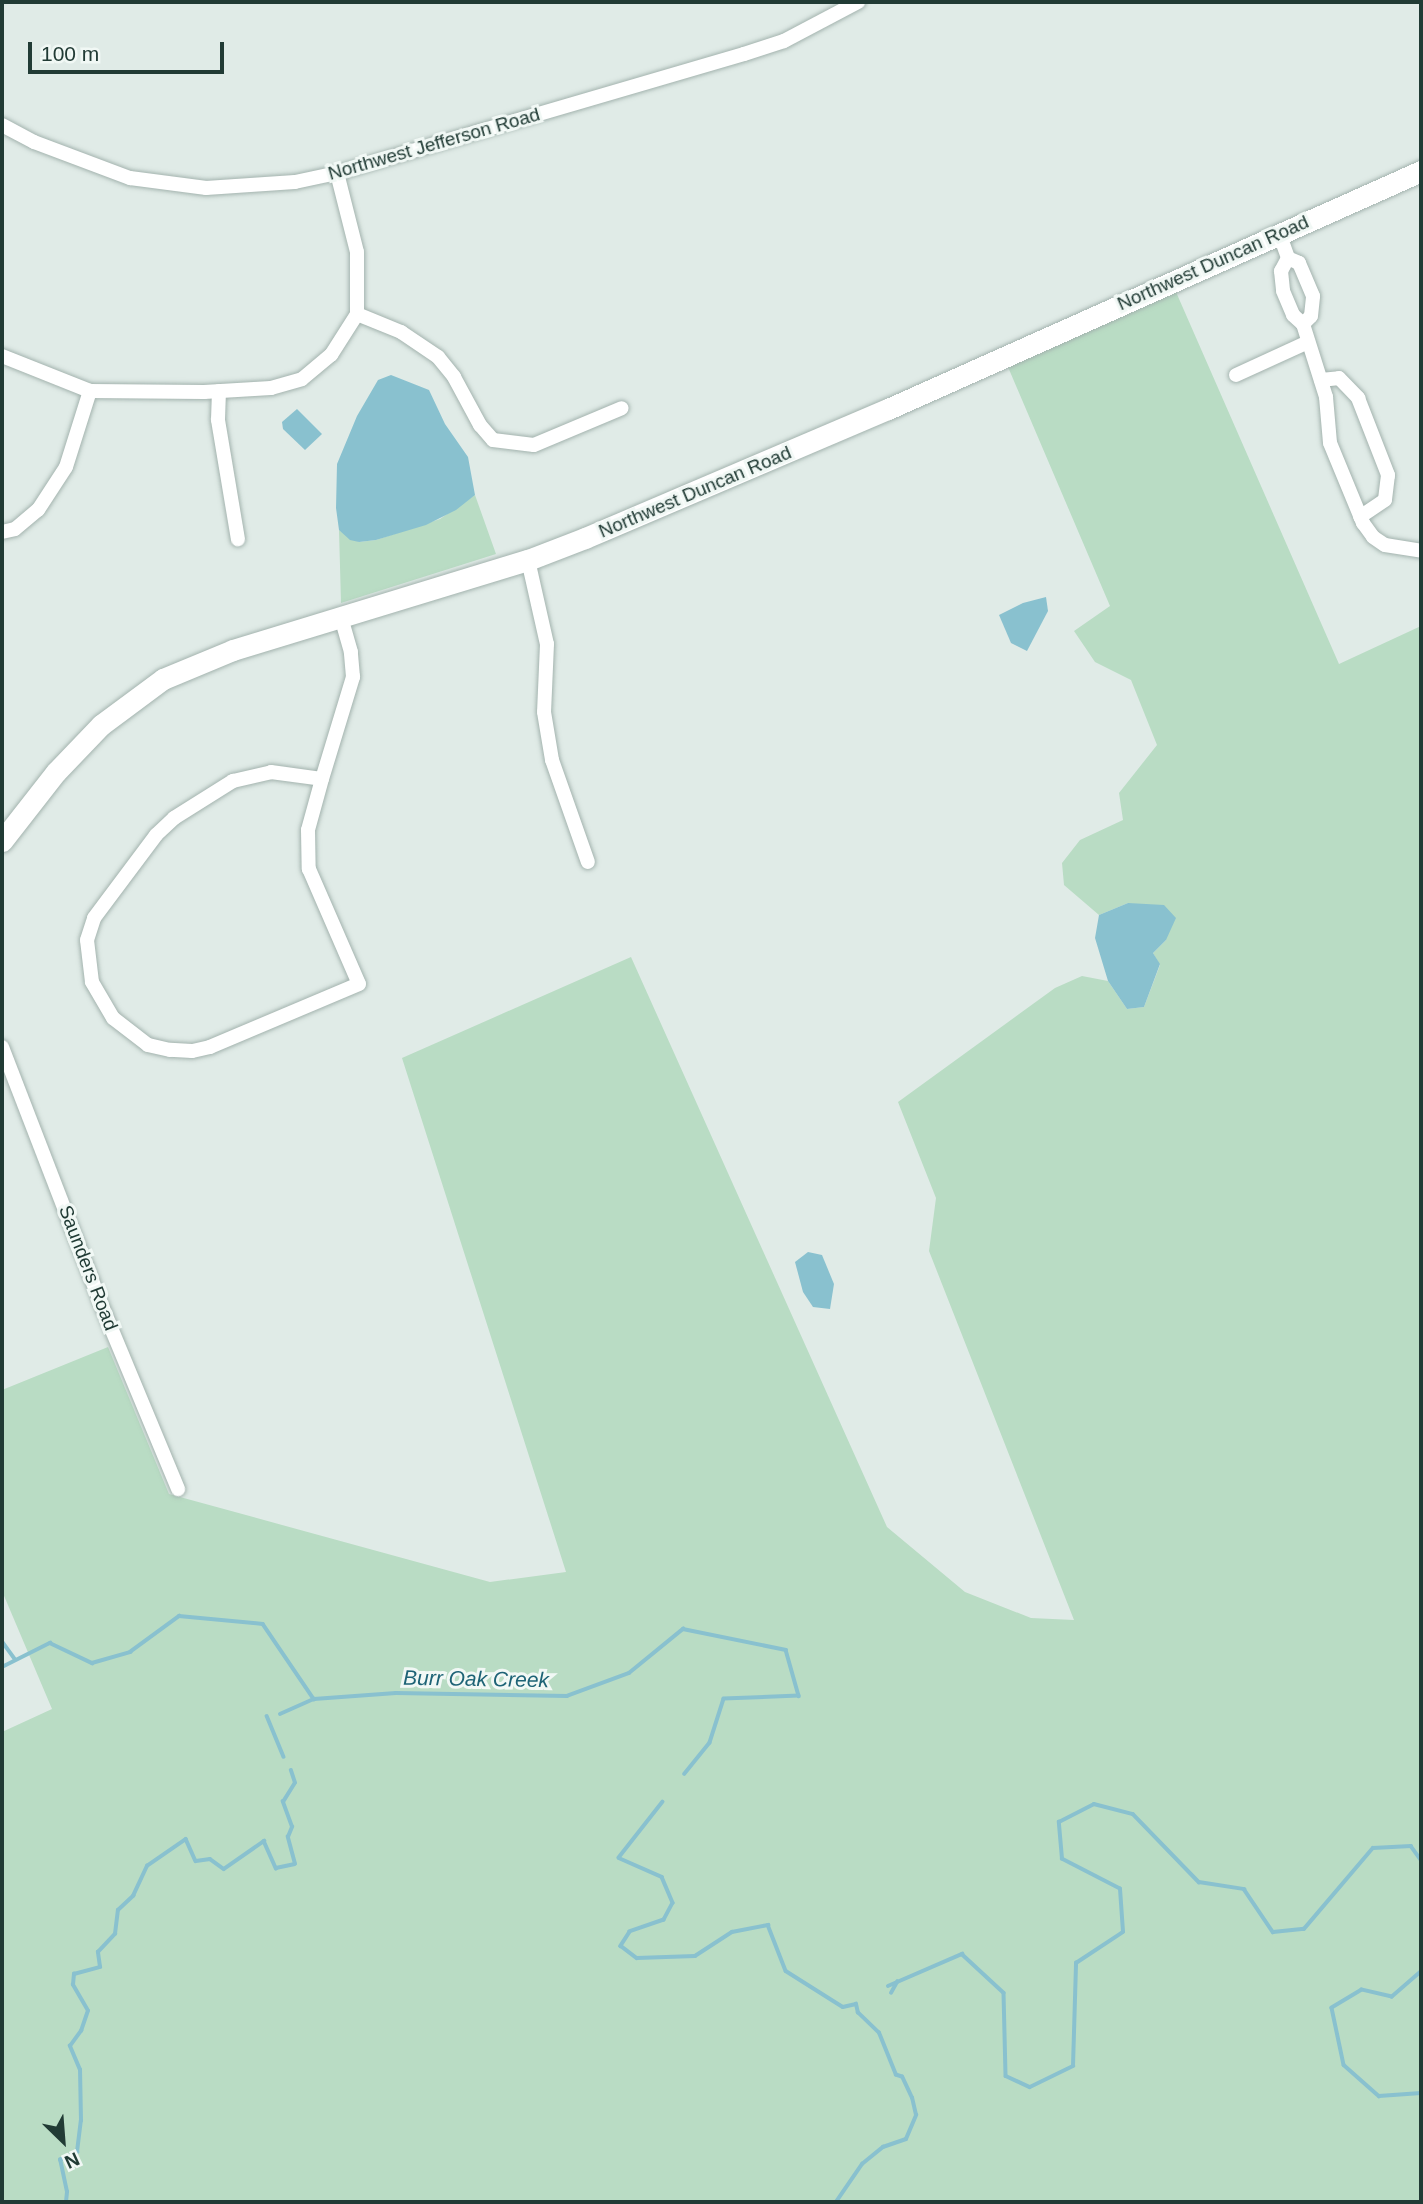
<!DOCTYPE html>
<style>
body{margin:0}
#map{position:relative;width:1423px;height:2204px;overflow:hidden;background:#e0ebe7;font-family:Arial,sans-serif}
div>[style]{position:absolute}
.green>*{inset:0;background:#b9dcc4}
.water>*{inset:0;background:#89c1cf}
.stream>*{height:3.5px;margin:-1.75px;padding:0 1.75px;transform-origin:1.75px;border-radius:1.75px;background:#89c1cf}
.roads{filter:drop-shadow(0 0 2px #a3b3ae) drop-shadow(0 0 2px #a3b3ae)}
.street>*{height:14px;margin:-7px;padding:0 7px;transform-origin:7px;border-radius:7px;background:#fff}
.secondary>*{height:21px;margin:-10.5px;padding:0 10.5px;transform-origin:10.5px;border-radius:10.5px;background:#fff}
span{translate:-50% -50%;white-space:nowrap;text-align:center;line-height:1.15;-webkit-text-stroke:6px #f1f8f5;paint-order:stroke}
.street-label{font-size:19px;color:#213b35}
.water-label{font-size:21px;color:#1d6376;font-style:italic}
.frame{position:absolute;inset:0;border:4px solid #213b35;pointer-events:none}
.north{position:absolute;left:28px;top:2106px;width:70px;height:70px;-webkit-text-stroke:5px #f1f8f5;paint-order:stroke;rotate:155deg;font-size:19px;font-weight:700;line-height:28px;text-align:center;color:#213b35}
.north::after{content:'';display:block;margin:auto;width:24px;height:32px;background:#213b35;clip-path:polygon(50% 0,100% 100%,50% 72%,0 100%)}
.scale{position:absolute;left:28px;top:42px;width:196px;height:32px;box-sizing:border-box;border:4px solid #213b35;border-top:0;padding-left:9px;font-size:21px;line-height:24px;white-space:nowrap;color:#213b35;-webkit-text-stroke:5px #f1f8f5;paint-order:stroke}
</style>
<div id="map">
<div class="green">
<div style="clip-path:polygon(1176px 292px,1339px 664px,1421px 626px,1421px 2202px,2px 2202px,2px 1732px,52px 1709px,2px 1591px,2px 1390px,108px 1347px,169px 1494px,490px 1582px,566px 1572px,402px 1058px,631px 957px,887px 1527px,965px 1592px,1031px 1618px,1074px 1620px,929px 1251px,936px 1198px,898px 1102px,1055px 988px,1082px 976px,1108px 981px,1127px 1009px,1144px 1007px,1160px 965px,1153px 953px,1166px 940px,1128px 903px,1099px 915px,1064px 885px,1062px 863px,1080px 840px,1123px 820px,1119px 793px,1157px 745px,1131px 680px,1095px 662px,1074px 631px,1110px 606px,1008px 367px)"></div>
<div style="clip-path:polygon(475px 495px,496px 554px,341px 603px,339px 530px,359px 542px,376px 540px,440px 519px)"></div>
</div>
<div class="water">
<div style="clip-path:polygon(391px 375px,429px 390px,445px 424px,468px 457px,475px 495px,456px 510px,426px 525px,376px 540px,359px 542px,350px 540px,339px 530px,336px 508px,337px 464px,357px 416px,378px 380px)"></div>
<div style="clip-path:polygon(297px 409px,322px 434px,305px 450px,283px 429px,282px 422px)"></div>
<div style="clip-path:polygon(1046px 597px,1048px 611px,1027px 651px,1011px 643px,999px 615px,1023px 603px)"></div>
<div style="clip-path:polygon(1128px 903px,1164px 905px,1176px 918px,1166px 940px,1153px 953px,1160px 964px,1144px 1007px,1127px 1009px,1108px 981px,1095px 938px,1099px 915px)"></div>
<div style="clip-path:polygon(808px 1252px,822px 1255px,834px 1284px,830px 1309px,813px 1307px,803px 1292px,795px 1262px)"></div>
</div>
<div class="stream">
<div style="left:2px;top:1641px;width:22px;rotate:54deg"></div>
<div style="left:2px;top:1667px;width:54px;rotate:-26.6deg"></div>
<div style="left:50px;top:1643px;width:47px;rotate:25.5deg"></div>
<div style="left:92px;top:1663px;width:40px;rotate:-16deg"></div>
<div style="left:130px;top:1652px;width:61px;rotate:-36.3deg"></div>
<div style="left:179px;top:1616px;width:84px;rotate:5.4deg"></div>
<div style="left:263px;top:1624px;width:91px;rotate:55.8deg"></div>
<div style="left:314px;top:1699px;width:82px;rotate:-4.2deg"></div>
<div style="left:396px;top:1693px;width:171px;rotate:1deg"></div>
<div style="left:567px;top:1696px;width:66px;rotate:-20.4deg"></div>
<div style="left:629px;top:1673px;width:70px;rotate:-39.2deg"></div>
<div style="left:683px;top:1629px;width:105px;rotate:11.5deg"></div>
<div style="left:786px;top:1650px;width:48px;rotate:74.2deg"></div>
<div style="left:799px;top:1696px;width:75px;rotate:177.7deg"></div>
<div style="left:724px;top:1699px;width:46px;rotate:107.7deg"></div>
<div style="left:710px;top:1743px;width:40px;rotate:129deg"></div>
<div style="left:280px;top:1714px;width:37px;rotate:-24deg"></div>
<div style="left:267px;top:1716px;width:44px;rotate:67.5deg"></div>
<div style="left:663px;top:1802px;width:71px;rotate:128.2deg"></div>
<div style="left:619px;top:1858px;width:47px;rotate:23.8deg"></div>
<div style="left:662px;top:1877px;width:28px;rotate:67deg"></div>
<div style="left:673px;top:1903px;width:19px;rotate:118deg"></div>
<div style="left:664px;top:1920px;width:36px;rotate:161deg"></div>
<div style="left:630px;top:1932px;width:17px;rotate:123deg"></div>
<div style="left:621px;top:1946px;width:20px;rotate:37deg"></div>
<div style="left:637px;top:1958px;width:58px;rotate:-2deg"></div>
<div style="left:695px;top:1956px;width:44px;rotate:-33deg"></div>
<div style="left:732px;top:1932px;width:37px;rotate:-11deg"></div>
<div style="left:768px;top:1925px;width:49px;rotate:68.6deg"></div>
<div style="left:786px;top:1971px;width:67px;rotate:32.3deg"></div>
<div style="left:843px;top:2007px;width:13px;rotate:-13deg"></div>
<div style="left:1421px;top:1972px;width:38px;rotate:139deg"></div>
<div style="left:1392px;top:1997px;width:31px;rotate:-167deg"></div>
<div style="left:1362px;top:1990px;width:35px;rotate:149deg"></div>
<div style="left:1332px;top:2008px;width:58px;rotate:78.1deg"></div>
<div style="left:1344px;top:2065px;width:47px;rotate:41.5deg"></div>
<div style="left:1379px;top:2096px;width:42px;rotate:-4.1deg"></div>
<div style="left:888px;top:1986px;width:81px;rotate:-23.4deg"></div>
<div style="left:962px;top:1954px;width:57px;rotate:42.9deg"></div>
<div style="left:1004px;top:1993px;width:83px;rotate:88.6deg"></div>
<div style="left:1006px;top:2076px;width:26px;rotate:25deg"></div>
<div style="left:1030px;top:2087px;width:48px;rotate:-26deg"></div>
<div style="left:1073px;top:2066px;width:103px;rotate:-88.3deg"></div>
<div style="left:1076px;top:1963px;width:56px;rotate:-33.4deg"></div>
<div style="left:1123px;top:1932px;width:43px;rotate:-94deg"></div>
<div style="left:1120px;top:1889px;width:65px;rotate:-152.7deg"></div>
<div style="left:1062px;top:1859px;width:37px;rotate:-95deg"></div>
<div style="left:1059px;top:1822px;width:39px;rotate:-27deg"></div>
<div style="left:1094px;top:1804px;width:40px;rotate:14.4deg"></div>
<div style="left:1133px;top:1814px;width:95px;rotate:45.9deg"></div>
<div style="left:1199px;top:1882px;width:46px;rotate:8.8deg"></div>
<div style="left:1244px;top:1889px;width:52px;rotate:56deg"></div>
<div style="left:1273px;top:1932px;width:31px;rotate:-6deg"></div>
<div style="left:1304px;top:1929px;width:106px;rotate:-49.6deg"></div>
<div style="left:1373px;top:1848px;width:38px;rotate:-3deg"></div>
<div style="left:1411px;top:1846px;width:17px;rotate:54deg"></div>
<div style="left:891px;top:1993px;width:13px;rotate:-61deg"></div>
<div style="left:66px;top:2202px;width:10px;rotate:-84deg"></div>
<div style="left:67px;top:2192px;width:33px;rotate:-102deg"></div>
<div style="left:60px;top:2160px;width:19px;rotate:-25deg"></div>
<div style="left:77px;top:2152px;width:31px;rotate:-83deg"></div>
<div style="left:81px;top:2121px;width:51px;rotate:-91.1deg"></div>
<div style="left:80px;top:2070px;width:26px;rotate:-113deg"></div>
<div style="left:70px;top:2046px;width:19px;rotate:-54deg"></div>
<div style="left:81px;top:2031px;width:21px;rotate:-71deg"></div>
<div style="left:88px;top:2011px;width:30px;rotate:-120deg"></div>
<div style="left:73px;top:1985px;width:11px;rotate:-85deg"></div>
<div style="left:74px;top:1974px;width:27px;rotate:-15deg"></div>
<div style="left:100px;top:1967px;width:15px;rotate:-98deg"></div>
<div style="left:98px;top:1952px;width:25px;rotate:-47deg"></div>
<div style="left:115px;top:1934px;width:24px;rotate:-83deg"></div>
<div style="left:118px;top:1910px;width:21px;rotate:-43deg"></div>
<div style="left:133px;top:1896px;width:33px;rotate:-65deg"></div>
<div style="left:147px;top:1866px;width:47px;rotate:-34.7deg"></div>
<div style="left:186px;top:1839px;width:24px;rotate:66deg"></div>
<div style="left:196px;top:1861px;width:14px;rotate:-8deg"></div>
<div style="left:210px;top:1859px;width:17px;rotate:36deg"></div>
<div style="left:224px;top:1869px;width:49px;rotate:-35deg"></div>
<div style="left:264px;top:1841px;width:30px;rotate:66deg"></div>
<div style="left:276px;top:1868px;width:19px;rotate:-12deg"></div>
<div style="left:295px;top:1864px;width:28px;rotate:-105deg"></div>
<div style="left:288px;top:1837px;width:11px;rotate:-68deg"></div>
<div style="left:292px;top:1827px;width:27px;rotate:-110deg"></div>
<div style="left:283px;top:1802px;width:22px;rotate:-58deg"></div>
<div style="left:295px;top:1783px;width:13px;rotate:-108deg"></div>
<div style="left:836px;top:2202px;width:46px;rotate:-55.6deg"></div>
<div style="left:862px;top:2164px;width:27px;rotate:-39deg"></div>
<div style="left:883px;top:2147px;width:24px;rotate:-19deg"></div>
<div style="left:906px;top:2139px;width:26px;rotate:-67deg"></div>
<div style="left:916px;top:2115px;width:17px;rotate:-103deg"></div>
<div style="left:912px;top:2098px;width:23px;rotate:-115deg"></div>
<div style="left:902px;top:2077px;width:6px;rotate:-162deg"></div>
<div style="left:896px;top:2075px;width:45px;rotate:-112deg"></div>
<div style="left:879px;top:2033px;width:29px;rotate:-136deg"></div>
<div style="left:858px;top:2013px;width:9px;rotate:-103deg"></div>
</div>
<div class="roads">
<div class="street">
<div style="left:2px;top:125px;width:36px;rotate:28deg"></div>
<div style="left:34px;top:142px;width:103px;rotate:20.6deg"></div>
<div style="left:130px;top:178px;width:77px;rotate:7.5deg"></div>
<div style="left:206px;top:188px;width:89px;rotate:-3.9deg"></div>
<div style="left:295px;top:182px;width:43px;rotate:-12.1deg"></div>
<div style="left:337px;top:173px;width:424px;rotate:-16.3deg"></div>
<div style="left:744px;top:54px;width:42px;rotate:-18deg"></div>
<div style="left:784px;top:41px;width:84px;rotate:-27.8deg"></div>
<div style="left:1279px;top:233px;width:27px;rotate:70deg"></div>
<div style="left:1288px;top:258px;width:15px;rotate:118deg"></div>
<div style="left:1281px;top:271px;width:20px;rotate:84deg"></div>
<div style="left:1283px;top:291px;width:26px;rotate:67deg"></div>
<div style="left:1293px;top:315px;width:13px;rotate:42deg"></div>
<div style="left:1303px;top:324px;width:11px;rotate:-45deg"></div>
<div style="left:1311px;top:316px;width:20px;rotate:-84deg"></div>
<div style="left:1313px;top:296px;width:36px;rotate:-113deg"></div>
<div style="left:1299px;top:263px;width:12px;rotate:-156deg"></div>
<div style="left:357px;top:314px;width:48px;rotate:22.2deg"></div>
<div style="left:401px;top:332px;width:45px;rotate:34deg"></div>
<div style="left:438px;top:357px;width:26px;rotate:51deg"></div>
<div style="left:454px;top:377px;width:55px;rotate:61.6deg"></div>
<div style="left:480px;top:425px;width:20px;rotate:49deg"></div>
<div style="left:493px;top:440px;width:41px;rotate:7deg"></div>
<div style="left:534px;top:445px;width:95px;rotate:-22.8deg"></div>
<div style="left:1303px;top:324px;width:77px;rotate:72.5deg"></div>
<div style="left:1326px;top:397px;width:46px;rotate:85deg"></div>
<div style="left:1330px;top:443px;width:87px;rotate:67.6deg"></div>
<div style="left:1363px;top:523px;width:17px;rotate:54deg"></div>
<div style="left:1373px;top:537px;width:14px;rotate:34deg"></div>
<div style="left:1385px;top:545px;width:36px;rotate:9deg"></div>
<div style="left:2px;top:356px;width:95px;rotate:21.7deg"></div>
<div style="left:90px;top:391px;width:114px;rotate:0.5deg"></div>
<div style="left:204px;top:392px;width:67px;rotate:-3.4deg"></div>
<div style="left:271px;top:388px;width:32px;rotate:-16deg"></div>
<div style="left:302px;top:379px;width:38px;rotate:-40deg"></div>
<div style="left:331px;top:355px;width:49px;rotate:-57.6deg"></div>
<div style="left:357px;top:314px;width:62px;rotate:-90deg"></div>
<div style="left:357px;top:252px;width:81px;rotate:-104.2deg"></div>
<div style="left:1236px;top:375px;width:79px;rotate:-24.6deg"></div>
<div style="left:1321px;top:380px;width:18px;rotate:-6deg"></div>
<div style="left:1339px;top:378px;width:28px;rotate:46deg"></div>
<div style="left:1358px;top:398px;width:83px;rotate:68.7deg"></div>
<div style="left:1388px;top:475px;width:25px;rotate:97deg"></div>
<div style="left:1385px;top:500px;width:30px;rotate:146deg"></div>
<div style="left:219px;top:391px;width:29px;rotate:92deg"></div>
<div style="left:218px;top:420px;width:121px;rotate:80.5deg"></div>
<div style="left:2px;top:532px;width:13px;rotate:-13deg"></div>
<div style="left:15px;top:529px;width:30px;rotate:-40deg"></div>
<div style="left:38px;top:510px;width:51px;rotate:-56.9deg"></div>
<div style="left:66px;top:467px;width:80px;rotate:-72.5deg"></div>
<div style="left:528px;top:560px;width:86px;rotate:77.3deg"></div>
<div style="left:547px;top:644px;width:68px;rotate:92.5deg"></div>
<div style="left:544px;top:712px;width:49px;rotate:80.5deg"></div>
<div style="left:552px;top:760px;width:108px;rotate:70.6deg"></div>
<div style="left:271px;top:772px;width:51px;rotate:7.8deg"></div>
<div style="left:322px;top:779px;width:53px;rotate:105.4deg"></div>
<div style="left:308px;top:830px;width:39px;rotate:89deg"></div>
<div style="left:309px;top:869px;width:125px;rotate:66.5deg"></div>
<div style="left:359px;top:984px;width:162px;rotate:157.1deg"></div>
<div style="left:210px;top:1047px;width:18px;rotate:167deg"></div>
<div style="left:192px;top:1051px;width:22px;rotate:-177deg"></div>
<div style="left:170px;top:1050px;width:23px;rotate:-167deg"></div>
<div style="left:148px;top:1045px;width:44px;rotate:-142.4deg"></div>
<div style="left:113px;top:1018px;width:42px;rotate:-120.3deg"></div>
<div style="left:92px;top:982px;width:42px;rotate:-96.8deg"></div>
<div style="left:87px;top:940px;width:23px;rotate:-72deg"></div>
<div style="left:94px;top:918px;width:104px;rotate:-53.2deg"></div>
<div style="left:156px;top:835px;width:25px;rotate:-43deg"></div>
<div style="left:174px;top:818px;width:70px;rotate:-32.1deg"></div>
<div style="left:233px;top:781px;width:39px;rotate:-13deg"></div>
<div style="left:322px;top:779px;width:107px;rotate:-73.1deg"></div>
<div style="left:353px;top:677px;width:25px;rotate:-95deg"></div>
<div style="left:351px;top:652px;width:35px;rotate:-106deg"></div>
<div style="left:2px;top:1047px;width:270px;rotate:68.9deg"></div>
<div style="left:99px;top:1299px;width:206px;rotate:67.4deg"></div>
</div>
<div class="secondary">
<div style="left:2px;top:841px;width:88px;rotate:-52deg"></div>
<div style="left:56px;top:772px;width:65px;rotate:-46.2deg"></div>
<div style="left:101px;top:725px;width:77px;rotate:-36.6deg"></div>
<div style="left:163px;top:679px;width:76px;rotate:-22.5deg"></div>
<div style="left:233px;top:650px;width:308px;rotate:-17deg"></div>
<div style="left:528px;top:560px;width:61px;rotate:-21.1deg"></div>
<div style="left:585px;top:538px;width:329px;rotate:-23.1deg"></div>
<div style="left:888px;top:409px;width:584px;rotate:-24.06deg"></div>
</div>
</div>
<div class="street-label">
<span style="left:434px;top:144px;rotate:-16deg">Northwest Jefferson Road</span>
<span style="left:1213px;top:263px;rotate:-24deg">Northwest Duncan Road</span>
<span style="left:695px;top:492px;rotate:-23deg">Northwest Duncan Road</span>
<span style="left:88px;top:1268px;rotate:69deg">Saunders Road</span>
</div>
<div class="water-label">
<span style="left:476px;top:1679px;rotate:1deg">Burr Oak Creek</span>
</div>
<div class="frame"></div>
<div class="north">N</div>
<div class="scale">100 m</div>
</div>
